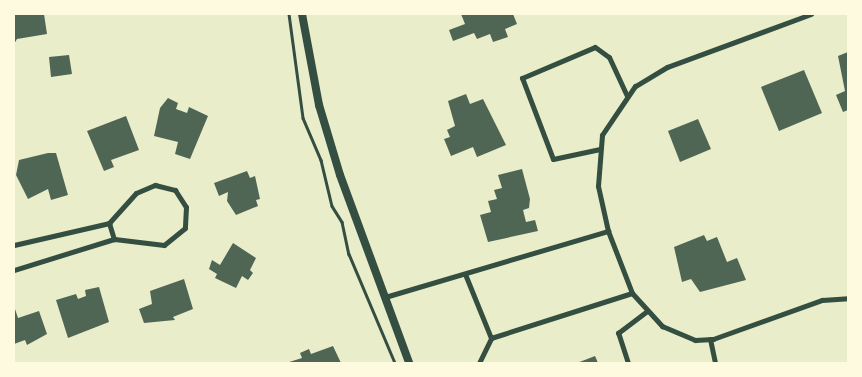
<!DOCTYPE html>
<style>
body{margin:0}
#map{position:relative;width:862px;height:377px;overflow:hidden;background:#e9edc9;font-family:"Fira Sans Condensed",sans-serif}
div>[style]{position:absolute}
.building>*{inset:0;background:#4f6655}
.path>*{height:2.5px;margin:-1.25px;padding:0 1.25px;transform-origin:1.25px;border-radius:1.25px;background:#344e41}
.minor>*{height:5px;margin:-2.5px;padding:0 2.5px;transform-origin:2.5px;border-radius:2.5px;background:#344e41}
.tertiary>*{height:8px;margin:-4px;padding:0 4px;transform-origin:4px;border-radius:4px;background:#344e41}
span{translate:-50% -50%;white-space:nowrap;text-align:center;line-height:1.15;-webkit-text-stroke:4.5px #fefae0;paint-order:stroke}
.frame{position:absolute;inset:0;border:15px solid #fefae0;pointer-events:none}
</style>
<div id="map">
<div class="building">
<div style="clip-path:polygon(14px 14px,44px 14px,47px 34px,17px 39px,14px 44px)"></div>
<div style="clip-path:polygon(461px 14px,513px 14px,517px 24px,505px 29px,508px 37px,493px 42px,490px 34px,477px 39px,474px 33px,453px 41px,449px 30px,465px 24px)"></div>
<div style="clip-path:polygon(848px 52px,848px 110px,843px 112px,836px 95px,845px 91px,838px 56px)"></div>
<div style="clip-path:polygon(69px 55px,72px 74px,51px 77px,49px 57px)"></div>
<div style="clip-path:polygon(804px 70px,822px 113px,779px 131px,761px 87px)"></div>
<div style="clip-path:polygon(466px 94px,470px 104px,483px 99px,506px 145px,477px 157px,473px 147px,451px 156px,444px 139px,450px 137px,447px 130px,455px 126px,448px 101px)"></div>
<div style="clip-path:polygon(168px 98px,178px 103px,176px 109px,187px 113px,189px 107px,208px 116px,190px 159px,175px 154px,178px 142px,154px 136px,160px 108px)"></div>
<div style="clip-path:polygon(126px 116px,139px 150px,111px 160px,114px 167px,104px 171px,87px 131px)"></div>
<div style="clip-path:polygon(698px 119px,711px 149px,680px 162px,668px 131px)"></div>
<div style="clip-path:polygon(48px 153px,56px 153px,68px 195px,51px 200px,48px 189px,28px 199px,16px 175px,19px 160px)"></div>
<div style="clip-path:polygon(522px 169px,530px 199px,529px 208px,523px 210px,526px 222px,535px 220px,538px 231px,488px 242px,480px 215px,491px 212px,488px 201px,497px 199px,494px 190px,502px 188px,498px 175px)"></div>
<div style="clip-path:polygon(247px 171px,250px 178px,255px 176px,260px 199px,256px 200px,258px 206px,236px 215px,227px 201px,228px 192px,219px 196px,214px 183px)"></div>
<div style="clip-path:polygon(704px 235px,707px 241px,717px 237px,727px 262px,737px 258px,746px 280px,700px 292px,691px 279px,682px 282px,674px 247px)"></div>
<div style="clip-path:polygon(233px 243px,256px 258px,250px 270px,253px 273px,248px 280px,242px 276px,236px 288px,215px 278px,217px 274px,209px 269px,212px 260px,220px 265px)"></div>
<div style="clip-path:polygon(184px 279px,193px 309px,173px 317px,175px 320px,144px 323px,139px 309px,152px 304px,150px 291px)"></div>
<div style="clip-path:polygon(99px 287px,109px 322px,68px 338px,56px 300px,76px 294px,78px 299px,86px 296px,85px 290px)"></div>
<div style="clip-path:polygon(14px 306px,18px 318px,39px 311px,47px 334px,27px 345px,25px 340px,14px 344px)"></div>
<div style="clip-path:polygon(333px 346px,341px 363px,286px 363px,302px 358px,300px 353px,309px 349px,311px 354px)"></div>
<div style="clip-path:polygon(595px 356px,598px 363px,577px 363px)"></div>
</div>
<div class="path">
<div style="left:289px;top:14px;width:105px;rotate:82.3deg"></div>
<div style="left:303px;top:118px;width:46px;rotate:66.8deg"></div>
<div style="left:321px;top:160px;width:47px;rotate:76.6deg"></div>
<div style="left:332px;top:206px;width:19px;rotate:58deg"></div>
<div style="left:342px;top:222px;width:33px;rotate:78deg"></div>
<div style="left:349px;top:254px;width:118px;rotate:67.1deg"></div>
</div>
<div class="minor">
<div style="left:811px;top:14px;width:153px;rotate:159.8deg"></div>
<div style="left:667px;top:67px;width:37px;rotate:149deg"></div>
<div style="left:635px;top:86px;width:59px;rotate:124deg"></div>
<div style="left:602px;top:135px;width:51px;rotate:94.5deg"></div>
<div style="left:598px;top:186px;width:46px;rotate:77.5deg"></div>
<div style="left:608px;top:231px;width:66px;rotate:68.8deg"></div>
<div style="left:632px;top:293px;width:45px;rotate:47.7deg"></div>
<div style="left:662px;top:326px;width:36px;rotate:23deg"></div>
<div style="left:695px;top:340px;width:18px;rotate:-3deg"></div>
<div style="left:713px;top:339px;width:116px;rotate:-19.7deg"></div>
<div style="left:822px;top:300px;width:26px;rotate:-4deg"></div>
<div style="left:600px;top:149px;width:48px;rotate:168deg"></div>
<div style="left:553px;top:159px;width:87px;rotate:-110.9deg"></div>
<div style="left:522px;top:78px;width:79px;rotate:-23deg"></div>
<div style="left:595px;top:47px;width:17px;rotate:36deg"></div>
<div style="left:609px;top:57px;width:43px;rotate:65.2deg"></div>
<div style="left:109px;top:223px;width:17px;rotate:73deg"></div>
<div style="left:14px;top:245px;width:98px;rotate:-13deg"></div>
<div style="left:109px;top:223px;width:40px;rotate:-48deg"></div>
<div style="left:136px;top:193px;width:21px;rotate:-23deg"></div>
<div style="left:155px;top:185px;width:21px;rotate:14deg"></div>
<div style="left:175px;top:190px;width:20px;rotate:57deg"></div>
<div style="left:186px;top:207px;width:21px;rotate:93deg"></div>
<div style="left:185px;top:228px;width:27px;rotate:141deg"></div>
<div style="left:164px;top:245px;width:50px;rotate:-173.2deg"></div>
<div style="left:114px;top:239px;width:105px;rotate:162.8deg"></div>
<div style="left:465px;top:274px;width:69px;rotate:67.9deg"></div>
<div style="left:385px;top:297px;width:233px;rotate:-16.5deg"></div>
<div style="left:710px;top:339px;width:25px;rotate:78deg"></div>
<div style="left:479px;top:363px;width:28px;rotate:-64deg"></div>
<div style="left:491px;top:338px;width:148px;rotate:-17.7deg"></div>
<div style="left:628px;top:363px;width:32px;rotate:-108deg"></div>
<div style="left:618px;top:333px;width:36px;rotate:-37deg"></div>
</div>
<div class="tertiary">
<div style="left:302px;top:14px;width:93px;rotate:79.4deg"></div>
<div style="left:319px;top:105px;width:73px;rotate:73.3deg"></div>
<div style="left:340px;top:175px;width:200px;rotate:69.8deg"></div>
</div>
<div class="frame"></div>
</div>
